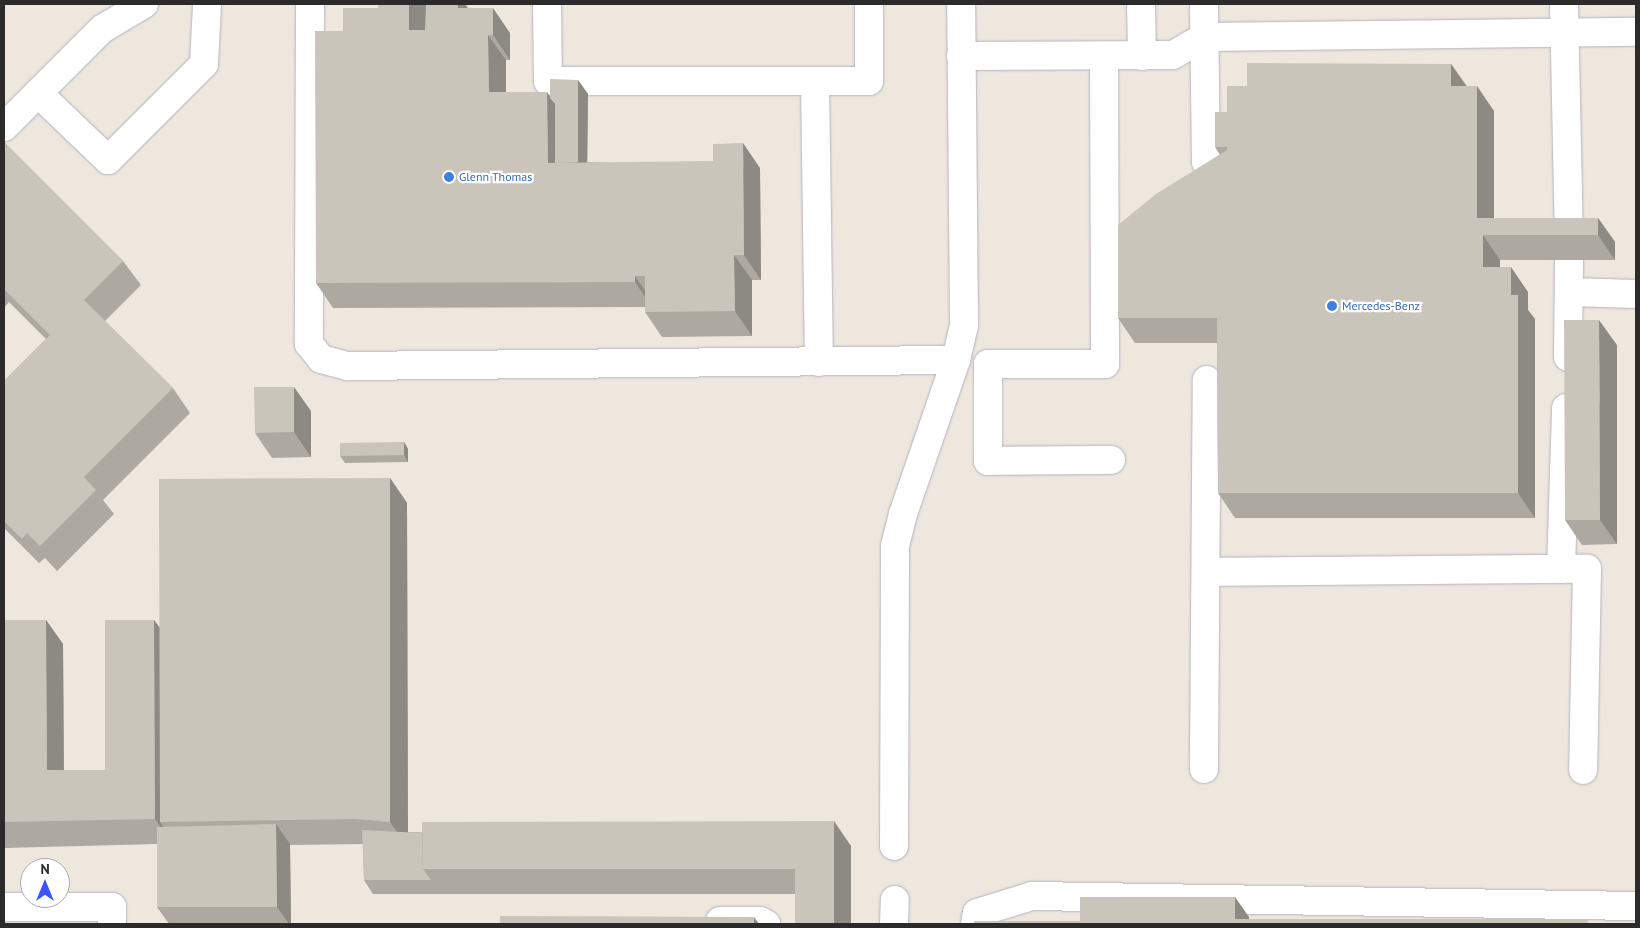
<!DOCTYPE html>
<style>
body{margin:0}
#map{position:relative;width:1640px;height:928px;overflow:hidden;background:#eee7dd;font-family:"PT Sans",sans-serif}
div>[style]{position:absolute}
.roads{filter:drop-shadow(0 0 1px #b1b3c0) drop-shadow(0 0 1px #b1b3c0)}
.minor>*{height:28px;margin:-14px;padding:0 14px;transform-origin:14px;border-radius:14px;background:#fff}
.wall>*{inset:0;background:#ada9a1}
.shaded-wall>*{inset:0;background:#8d8a83}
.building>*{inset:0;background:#c9c5bb}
.dots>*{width:14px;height:14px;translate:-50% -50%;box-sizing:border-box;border:2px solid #fff;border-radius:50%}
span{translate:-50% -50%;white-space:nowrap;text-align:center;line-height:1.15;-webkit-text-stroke:4.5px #fff;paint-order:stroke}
.shop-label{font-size:12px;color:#366cbe}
.left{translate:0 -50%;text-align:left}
.frame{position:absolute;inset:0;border:5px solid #2b2b2b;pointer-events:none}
.north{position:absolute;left:20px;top:858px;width:50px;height:50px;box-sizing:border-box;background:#fff;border:1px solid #aaa;border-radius:50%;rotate:0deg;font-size:14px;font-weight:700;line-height:20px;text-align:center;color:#2b2b2b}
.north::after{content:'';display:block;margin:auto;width:18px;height:22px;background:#3954ff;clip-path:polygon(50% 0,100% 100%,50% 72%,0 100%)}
</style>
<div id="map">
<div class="roads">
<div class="minor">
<div style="left:310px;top:4px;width:340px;rotate:90.2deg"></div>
<div style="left:309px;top:344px;width:19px;rotate:51deg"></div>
<div style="left:321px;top:359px;width:28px;rotate:15deg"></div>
<div style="left:348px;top:366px;width:608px;rotate:-0.57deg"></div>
<div style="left:547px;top:4px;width:77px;rotate:89.3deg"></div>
<div style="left:548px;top:81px;width:321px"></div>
<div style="left:869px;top:81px;width:77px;rotate:-90deg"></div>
<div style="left:1141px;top:4px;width:52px;rotate:88.9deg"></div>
<div style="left:1204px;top:4px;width:158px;rotate:89.3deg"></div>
<div style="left:1564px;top:4px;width:238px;rotate:88.8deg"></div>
<div style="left:961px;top:56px;width:212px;rotate:-0.3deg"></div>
<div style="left:1173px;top:55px;width:36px;rotate:-30deg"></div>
<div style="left:1204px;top:37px;width:432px;rotate:-0.7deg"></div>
<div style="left:1104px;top:56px;width:308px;rotate:89.8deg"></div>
<div style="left:1105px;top:364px;width:117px;rotate:180deg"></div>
<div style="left:988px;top:364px;width:97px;rotate:90deg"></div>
<div style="left:988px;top:461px;width:123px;rotate:-0.5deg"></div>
<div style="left:815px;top:81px;width:281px;rotate:89.2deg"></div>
<div style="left:38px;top:93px;width:97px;rotate:43.7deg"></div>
<div style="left:108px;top:160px;width:136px;rotate:-45deg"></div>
<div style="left:204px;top:64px;width:60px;rotate:-87.1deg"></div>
<div style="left:4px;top:127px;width:139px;rotate:-45deg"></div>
<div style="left:102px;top:29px;width:49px;rotate:-30.8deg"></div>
<div style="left:1570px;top:292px;width:66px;rotate:1.7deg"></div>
<div style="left:1568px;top:357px;width:97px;rotate:-89.4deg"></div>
<div style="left:1561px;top:569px;width:161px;rotate:-88.2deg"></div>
<div style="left:1206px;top:572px;width:381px;rotate:-0.5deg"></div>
<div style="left:1587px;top:569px;width:201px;rotate:91.1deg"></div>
<div style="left:1204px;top:769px;width:389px;rotate:-89.6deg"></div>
<div style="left:894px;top:846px;width:300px;rotate:-89.8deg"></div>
<div style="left:895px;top:546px;width:33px;rotate:-76deg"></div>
<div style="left:903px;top:514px;width:163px;rotate:-71deg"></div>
<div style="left:956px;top:360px;width:35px;rotate:-77deg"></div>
<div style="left:964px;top:326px;width:322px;rotate:-90.5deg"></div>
<div style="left:4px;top:907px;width:108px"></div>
<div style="left:112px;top:907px;width:17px;rotate:90deg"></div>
<div style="left:720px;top:921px;width:40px"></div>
<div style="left:760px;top:921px;width:7px;rotate:27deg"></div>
<div style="left:894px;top:924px;width:24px;rotate:-88deg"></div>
<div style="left:975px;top:924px;width:11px;rotate:-80deg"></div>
<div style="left:977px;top:913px;width:58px;rotate:-17.2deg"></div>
<div style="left:1032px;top:896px;width:604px;rotate:0.95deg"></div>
</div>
</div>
<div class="wall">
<div style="clip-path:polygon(378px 8px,468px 8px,510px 33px,510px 60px,506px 60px,506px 92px,550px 98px,578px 80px,588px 94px,587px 162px,760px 168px,761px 280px,752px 280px,752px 336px,662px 337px,645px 312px,645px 307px,333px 308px,316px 283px,343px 31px)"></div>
<div style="clip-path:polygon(1451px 64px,1467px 86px,1494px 111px,1494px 218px,1598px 218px,1615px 242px,1615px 260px,1500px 260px,1500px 267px,1528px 292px,1528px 310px,1535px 319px,1535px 518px,1235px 518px,1218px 493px,1217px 343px,1135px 343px,1118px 318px,1220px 155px,1215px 147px,1247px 86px)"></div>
<div style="clip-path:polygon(4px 142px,123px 261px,141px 285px,105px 321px,173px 388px,190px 413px,103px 500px,114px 514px,57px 571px,45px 558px,39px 563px,4px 528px,4px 381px,46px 339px,9px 302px,4px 308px)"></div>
<div style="clip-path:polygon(1617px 345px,1617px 544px,1582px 545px,1565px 520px)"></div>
<div style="clip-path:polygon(311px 411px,311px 457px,272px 458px,255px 433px)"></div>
<div style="clip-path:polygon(404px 442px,408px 449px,408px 462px,345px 463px,340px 456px)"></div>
<div style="clip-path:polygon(390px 478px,407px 503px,408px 832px,851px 846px,795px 894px,373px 894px,364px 880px,363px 844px,290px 845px,291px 924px,169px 924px,157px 907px,157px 844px,4px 848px,4px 620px,46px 620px,63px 644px,64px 770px,105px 770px,154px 620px,159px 627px)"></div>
</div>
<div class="shaded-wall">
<div style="clip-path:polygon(409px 4px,427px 4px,426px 55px,409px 30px)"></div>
<div style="clip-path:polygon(457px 4px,465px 4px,471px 12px,458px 8px)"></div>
<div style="clip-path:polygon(493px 8px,510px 33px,510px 60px,493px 35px)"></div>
<div style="clip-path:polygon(488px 35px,506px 60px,506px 117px,489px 92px)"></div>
<div style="clip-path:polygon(1451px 64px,1468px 89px,1451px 86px)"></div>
<div style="clip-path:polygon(578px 80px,588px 94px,587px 187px,577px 173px)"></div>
<div style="clip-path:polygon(1477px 86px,1494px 111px,1494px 235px,1477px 218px)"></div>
<div style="clip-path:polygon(547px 92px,564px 117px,555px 173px,548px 163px)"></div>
<div style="clip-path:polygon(743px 143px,760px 168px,761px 280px,744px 255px)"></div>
<div style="clip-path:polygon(1598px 218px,1615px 242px,1615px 260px,1598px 235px)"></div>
<div style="clip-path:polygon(1483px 235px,1500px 260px,1500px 292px,1483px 267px)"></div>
<div style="clip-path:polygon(734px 255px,752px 280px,752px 336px,735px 311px)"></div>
<div style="clip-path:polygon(1511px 267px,1528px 292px,1528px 310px,1535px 319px,1535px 518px,1518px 493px,1511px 295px)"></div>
<div style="clip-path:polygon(635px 276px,652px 301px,652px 307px,635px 282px)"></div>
<div style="clip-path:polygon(1599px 320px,1617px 345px,1617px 544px,1600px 520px)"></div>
<div style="clip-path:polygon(294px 387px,311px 411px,311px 457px,294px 432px)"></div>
<div style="clip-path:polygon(404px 442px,408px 449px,408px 462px,404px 455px)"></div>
<div style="clip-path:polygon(390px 478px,407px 503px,408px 847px,390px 822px)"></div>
<div style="clip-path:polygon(46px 620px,63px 644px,64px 795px,47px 770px)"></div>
<div style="clip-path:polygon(154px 620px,172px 644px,160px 822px,172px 840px,172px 844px,155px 819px)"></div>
<div style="clip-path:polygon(834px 821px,851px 846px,851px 924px,834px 924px)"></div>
<div style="clip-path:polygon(276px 824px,290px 844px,291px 924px,289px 924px,277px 907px)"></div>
<div style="clip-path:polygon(1235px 897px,1249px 917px,1249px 924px,1235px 919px)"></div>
<div style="clip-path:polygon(754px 917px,759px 924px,754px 924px)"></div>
</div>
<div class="building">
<div style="clip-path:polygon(378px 4px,409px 4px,409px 30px,425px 30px,426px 4px,457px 4px,458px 8px,493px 8px,493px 35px,488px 35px,489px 92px,547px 92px,548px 163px,713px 161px,713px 144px,743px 143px,744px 255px,734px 255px,735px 311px,645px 312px,645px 276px,635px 276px,635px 282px,316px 283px,315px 31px,343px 31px,343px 8px,378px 8px)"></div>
<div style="clip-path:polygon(1247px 63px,1451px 64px,1451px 86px,1477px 86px,1477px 218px,1598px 218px,1598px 235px,1483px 235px,1483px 267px,1511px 267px,1511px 295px,1518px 295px,1518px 493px,1218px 493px,1217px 318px,1118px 318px,1118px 225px,1156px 194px,1227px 150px,1227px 147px,1215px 147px,1215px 112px,1227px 112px,1227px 86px,1247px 86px)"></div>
<div style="clip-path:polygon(550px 79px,578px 80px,578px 162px,555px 163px,555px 103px,554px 103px,550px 98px)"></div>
<div style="clip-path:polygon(4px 142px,123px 261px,84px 300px,173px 388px,84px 477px,96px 490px,40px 546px,27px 533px,22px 539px,4px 521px,4px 381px,50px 335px,4px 289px)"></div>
<div style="clip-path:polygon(1564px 320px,1599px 320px,1600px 520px,1565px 520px)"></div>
<div style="clip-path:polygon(254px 387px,294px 387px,294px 432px,255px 433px)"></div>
<div style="clip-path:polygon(404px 442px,404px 455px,340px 456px,340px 443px)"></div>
<div style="clip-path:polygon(390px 478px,390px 822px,355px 819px,160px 822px,159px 479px)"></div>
<div style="clip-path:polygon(4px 620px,46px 620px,47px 770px,105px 770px,105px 620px,154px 620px,155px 819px,4px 822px)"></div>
<div style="clip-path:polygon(834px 821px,834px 924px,795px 924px,795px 869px,423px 869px,422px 822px)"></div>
<div style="clip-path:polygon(276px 824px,277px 907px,157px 907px,157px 827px)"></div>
<div style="clip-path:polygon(362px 830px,422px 833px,423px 869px,431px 880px,364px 880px)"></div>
<div style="clip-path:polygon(1080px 897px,1235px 897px,1235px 919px,1588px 919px,1588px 924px,974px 924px,974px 921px,1080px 921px)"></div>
<div style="clip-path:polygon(500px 916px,754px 917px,754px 924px,500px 924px)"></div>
</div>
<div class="dots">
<div style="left:449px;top:177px;background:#3f7fe0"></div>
<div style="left:1332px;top:306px;background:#3f7fe0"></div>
</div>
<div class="shop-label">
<span class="left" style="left:459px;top:177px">Glenn Thomas</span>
<span class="left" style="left:1342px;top:306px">Mercedes-Benz</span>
</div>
<div class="frame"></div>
<div class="north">N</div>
</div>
